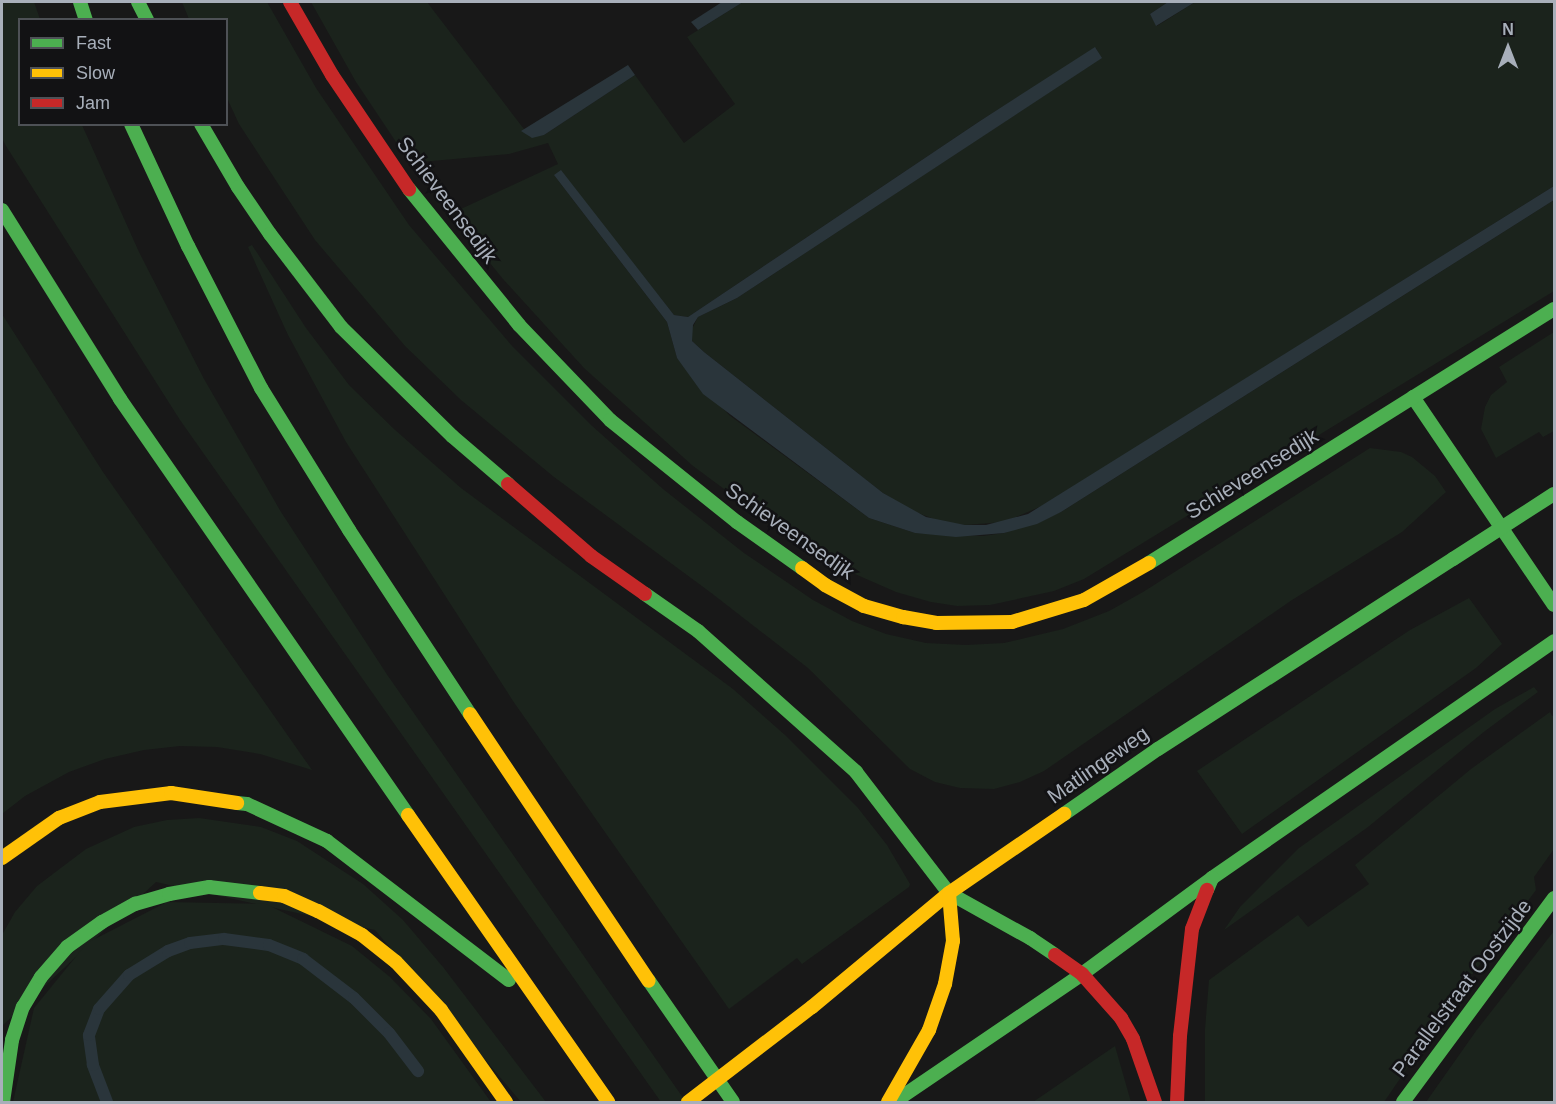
<!DOCTYPE html>
<style>
body{margin:0}
#map{position:relative;width:1556px;height:1104px;overflow:hidden;background:#181818;font-family:Arial,sans-serif}
div>[style]{position:absolute}
.green>*{inset:0;background:#1b231c}
.water>*{inset:0;background:#2a353b}
.stream>*{height:12px;margin:-6px;padding:0 6px;transform-origin:6px;border-radius:6px;background:#2a353b}
.fast>*{height:14px;margin:-7px;padding:0 7px;transform-origin:7px;border-radius:7px;background:#4caf50}
.slow>*{height:14px;margin:-7px;padding:0 7px;transform-origin:7px;border-radius:7px;background:#ffc107}
.jam>*{height:14px;margin:-7px;padding:0 7px;transform-origin:7px;border-radius:7px;background:#c62828}
.fast-bridge>*{height:14px;margin:-7px;padding:0 7px;transform-origin:7px;border-radius:7px;background:#4caf50}
.slow-bridge>*{height:14px;margin:-7px;padding:0 7px;transform-origin:7px;border-radius:7px;background:#ffc107}
span{translate:-50% -50%;white-space:nowrap;text-align:center;line-height:1.15;-webkit-text-stroke:5px #121214;paint-order:stroke}
.street-label{font-size:21px;color:#a8afba}
.frame{position:absolute;inset:0;border:3px solid #a8afba;pointer-events:none}
.legend{position:absolute;left:18px;top:18px;width:210px;height:108px;box-sizing:border-box;background:#121214;border:2px solid #4e5156;margin:0;padding:8px 10px;list-style:none;font-size:18px;color:#a8afba}
.legend li{display:flex;align-items:center;gap:12px;height:30px}
.legend b{width:30px;border:2px solid #4e5156}
.north{position:absolute;left:1478px;top:18px;width:60px;height:60px;-webkit-text-stroke:4px #121214;paint-order:stroke;rotate:0deg;font-size:16px;font-weight:700;line-height:24px;text-align:center;color:#a8afba}
.north::after{content:'';display:block;margin:auto;width:21px;height:27px;background:#a8afba;clip-path:polygon(50% 0,100% 100%,50% 72%,0 100%)}
</style>
<div id="map">
<div class="green">
<div style="clip-path:polygon(2px 2px,34px 2px,40px 19px,20px 20px,20px 124px,82px 125px,139px 252px,204px 379px,281px 512px,388px 676px,686px 1102px,661px 1102px,180px 420px,6px 146px,2px 138px)"></div>
<div style="clip-path:polygon(182px 2px,267px 2px,316px 88px,409px 225px,513px 347px,591px 425px,663px 489px,744px 553px,813px 600px,852px 621px,886px 634px,926px 643px,966px 645px,1004px 643px,1063px 629px,1109px 611px,1143px 592px,1370px 448px,1401px 452px,1412px 457px,1435px 476px,1446px 492px,1402px 532px,1292px 600px,1044px 771px,1020px 782px,994px 789px,960px 788px,935px 782px,910px 769px,808px 668px,710px 592px,554px 477px,461px 400px,405px 346px,315px 240px,239px 124px,227px 98px,226px 20px,189px 19px)"></div>
<div style="clip-path:polygon(311px 2px,427px 2px,530px 137px,544px 135px,635px 75px,684px 143px,735px 104px,687px 37px,743px 2px,1168px 2px,1150px 14px,1157px 26px,1195px 2px,1554px 2px,1554px 186px,1042px 506px,1004px 522px,965px 525px,942px 522px,910px 510px,883px 493px,704px 352px,692px 341px,691px 331px,698px 317px,737px 298px,1101px 58px,1096px 48px,980px 121px,688px 317px,674px 315px,632px 262px,554px 175px,667px 322px,677px 358px,729px 415px,869px 518px,915px 533px,983px 536px,1004px 533px,1061px 512px,1554px 200px,1554px 291px,1084px 579px,1054px 591px,990px 605px,957px 606px,931px 602px,896px 592px,816px 557px,693px 466px,584px 368px,503px 279px,450px 214px,558px 164px,548px 143px,509px 154px,410px 163px,356px 82px)"></div>
<div style="clip-path:polygon(252px 245px,306px 328px,349px 385px,394px 429px,461px 488px,733px 689px,785px 735px,858px 808px,887px 845px,910px 884px,909px 887px,802px 964px,797px 958px,729px 1009px,513px 701px,346px 442px,288px 335px,248px 247px)"></div>
<div style="clip-path:polygon(2px 314px,103px 472px,312px 770px,260px 754px,217px 747px,180px 746px,144px 750px,105px 759px,69px 772px,25px 796px,2px 814px)"></div>
<div style="clip-path:polygon(1554px 332px,1554px 431px,1543px 437px,1539px 432px,1496px 458px,1481px 429px,1485px 407px,1491px 395px,1507px 382px,1499px 367px)"></div>
<div style="clip-path:polygon(1469px 598px,1502px 644px,1476px 668px,1242px 834px,1197px 771px,1410px 630px)"></div>
<div style="clip-path:polygon(1534px 687px,1538px 692px,1485px 731px,1368px 827px,1224px 930px,1240px 907px,1299px 848px,1495px 709px)"></div>
<div style="clip-path:polygon(1550px 712px,1552px 716px,1554px 715px,1554px 849px,1534px 877px,1536px 890px,1465px 984px,1384px 1102px,1205px 1102px,1205px 1029px,1209px 980px,1298px 915px,1308px 927px,1369px 884px,1355px 865px,1471px 769px)"></div>
<div style="clip-path:polygon(199px 818px,261px 827px,297px 841px,363px 884px,403px 920px,443px 967px,546px 1102px,521px 1102px,375px 930px,156px 882px,2px 1026px,2px 935px,15px 912px,37px 886px,86px 849px,134px 827px,167px 820px)"></div>
<div style="clip-path:polygon(167px 902px,266px 904px,352px 946px,390px 977px,431px 1019px,491px 1102px,13px 1102px,34px 1008px,87px 943px)"></div>
<div style="clip-path:polygon(1554px 931px,1554px 1102px,1426px 1102px,1476px 1031px)"></div>
<div style="clip-path:polygon(1115px 1046px,1131px 1102px,1033px 1102px)"></div>
</div>
<div class="water">
<div style="clip-path:polygon(722px 2px,743px 2px,698px 30px,691px 22px)"></div>
<div style="clip-path:polygon(1168px 2px,1195px 2px,1156px 26px,1150px 14px)"></div>
<div style="clip-path:polygon(1095px 47px,1102px 58px,737px 298px,698px 317px,693px 325px,692px 341px,704px 352px,883px 493px,926px 517px,965px 525px,986px 525px,1028px 514px,1554px 186px,1554px 200px,1061px 512px,1037px 524px,1004px 533px,956px 537px,915px 533px,869px 518px,703px 394px,677px 358px,667px 322px,554px 175px,561px 170px,674px 315px,688px 317px,980px 121px)"></div>
<div style="clip-path:polygon(628px 65px,635px 75px,544px 135px,532px 138px,521px 131px)"></div>
</div>
<div class="stream">
<div style="left:107px;top:1102px;width:40px;rotate:-111deg"></div>
<div style="left:93px;top:1065px;width:30px;rotate:-98deg"></div>
<div style="left:89px;top:1035px;width:28px;rotate:-69deg"></div>
<div style="left:99px;top:1009px;width:45px;rotate:-48.6deg"></div>
<div style="left:129px;top:975px;width:46px;rotate:-31.6deg"></div>
<div style="left:168px;top:951px;width:23px;rotate:-20deg"></div>
<div style="left:190px;top:943px;width:34px;rotate:-7deg"></div>
<div style="left:224px;top:939px;width:45px;rotate:7.6deg"></div>
<div style="left:269px;top:945px;width:37px;rotate:22deg"></div>
<div style="left:303px;top:959px;width:64px;rotate:37.4deg"></div>
<div style="left:354px;top:998px;width:49px;rotate:45deg"></div>
<div style="left:389px;top:1033px;width:48px;rotate:52.7deg"></div>
</div>
<div class="fast">
<div style="left:80px;top:2px;width:19px;rotate:72deg"></div>
<div style="left:138px;top:2px;width:20px;rotate:63deg"></div>
<div style="left:131px;top:124px;width:135px;rotate:65deg"></div>
<div style="left:188px;top:246px;width:160px;rotate:62.8deg"></div>
<div style="left:261px;top:388px;width:167px;rotate:58.2deg"></div>
<div style="left:349px;top:530px;width:220px;rotate:56.7deg"></div>
<div style="left:201px;top:124px;width:73px;rotate:59.6deg"></div>
<div style="left:238px;top:187px;width:57px;rotate:55.8deg"></div>
<div style="left:270px;top:234px;width:117px;rotate:52.6deg"></div>
<div style="left:341px;top:327px;width:156px;rotate:44.5deg"></div>
<div style="left:452px;top:436px;width:74px;rotate:40.6deg"></div>
<div style="left:409px;top:189px;width:175px;rotate:51deg"></div>
<div style="left:519px;top:325px;width:132px;rotate:46.2deg"></div>
<div style="left:610px;top:420px;width:163px;rotate:38.8deg"></div>
<div style="left:737px;top:522px;width:80px;rotate:35.3deg"></div>
<div style="left:2px;top:210px;width:223px;rotate:58deg"></div>
<div style="left:120px;top:399px;width:506px;rotate:55.3deg"></div>
<div style="left:1413px;top:397px;width:251px;rotate:55.9deg"></div>
<div style="left:1149px;top:563px;width:478px;rotate:-32.1deg"></div>
<div style="left:645px;top:594px;width:65px;rotate:34.9deg"></div>
<div style="left:698px;top:631px;width:212px;rotate:41.7deg"></div>
<div style="left:856px;top:772px;width:153px;rotate:52.5deg"></div>
<div style="left:949px;top:893px;width:93px;rotate:29.1deg"></div>
<div style="left:1030px;top:938px;width:30px;rotate:34deg"></div>
<div style="left:237px;top:803px;width:10px;rotate:6deg"></div>
<div style="left:247px;top:804px;width:88px;rotate:24.8deg"></div>
<div style="left:327px;top:841px;width:229px;rotate:37.4deg"></div>
<div style="left:1064px;top:814px;width:114px;rotate:-34.7deg"></div>
<div style="left:1158px;top:749px;width:351px;rotate:-32.8deg"></div>
<div style="left:1207px;top:890px;width:13px;rotate:-67deg"></div>
<div style="left:1212px;top:878px;width:416px;rotate:-34.7deg"></div>
<div style="left:649px;top:981px;width:147px;rotate:55.2deg"></div>
<div style="left:3px;top:1102px;width:63px;rotate:-81.7deg"></div>
<div style="left:12px;top:1040px;width:35px;rotate:-72deg"></div>
<div style="left:23px;top:1007px;width:35px;rotate:-59deg"></div>
<div style="left:41px;top:977px;width:40px;rotate:-49deg"></div>
<div style="left:67px;top:947px;width:43px;rotate:-35.5deg"></div>
<div style="left:102px;top:922px;width:38px;rotate:-29deg"></div>
<div style="left:135px;top:904px;width:35px;rotate:-16deg"></div>
<div style="left:169px;top:894px;width:41px;rotate:-9.9deg"></div>
<div style="left:209px;top:887px;width:51px;rotate:6.7deg"></div>
<div style="left:894px;top:1102px;width:227px;rotate:-34.2deg"></div>
<div style="left:1082px;top:974px;width:162px;rotate:-36.4deg"></div>
<div style="left:1403px;top:1102px;width:254px;rotate:-53.5deg"></div>
</div>
<div class="slow">
<div style="left:802px;top:568px;width:29px;rotate:36deg"></div>
<div style="left:825px;top:585px;width:44px;rotate:28.3deg"></div>
<div style="left:864px;top:606px;width:41px;rotate:15.8deg"></div>
<div style="left:903px;top:617px;width:34px;rotate:10deg"></div>
<div style="left:936px;top:623px;width:76px;rotate:-0.8deg"></div>
<div style="left:1012px;top:622px;width:75px;rotate:-17deg"></div>
<div style="left:1084px;top:600px;width:75px;rotate:-29.6deg"></div>
<div style="left:470px;top:714px;width:321px;rotate:56.2deg"></div>
<div style="left:408px;top:815px;width:350px;rotate:55.1deg"></div>
<div style="left:2px;top:858px;width:70px;rotate:-35.1deg"></div>
<div style="left:59px;top:818px;width:44px;rotate:-21.3deg"></div>
<div style="left:100px;top:802px;width:72px;rotate:-7.2deg"></div>
<div style="left:171px;top:793px;width:67px;rotate:8.6deg"></div>
<div style="left:260px;top:893px;width:24px;rotate:7deg"></div>
<div style="left:284px;top:896px;width:37px;rotate:24deg"></div>
<div style="left:318px;top:911px;width:50px;rotate:28.6deg"></div>
<div style="left:362px;top:935px;width:43px;rotate:38.5deg"></div>
<div style="left:396px;top:962px;width:66px;rotate:46.8deg"></div>
<div style="left:441px;top:1010px;width:113px;rotate:54.8deg"></div>
<div style="left:812px;top:1007px;width:178px;rotate:-39.8deg"></div>
<div style="left:949px;top:893px;width:140px;rotate:-34.5deg"></div>
<div style="left:888px;top:1102px;width:83px;rotate:-60.3deg"></div>
<div style="left:929px;top:1030px;width:49px;rotate:-70.8deg"></div>
<div style="left:945px;top:984px;width:44px;rotate:-79.5deg"></div>
<div style="left:953px;top:941px;width:48px;rotate:-94.8deg"></div>
</div>
<div class="jam">
<div style="left:290px;top:2px;width:84px;rotate:60.1deg"></div>
<div style="left:332px;top:75px;width:138px;rotate:56deg"></div>
<div style="left:508px;top:484px;width:110px;rotate:40.9deg"></div>
<div style="left:591px;top:556px;width:66px;rotate:35.1deg"></div>
<div style="left:1055px;top:955px;width:33px;rotate:35deg"></div>
<div style="left:1082px;top:974px;width:59px;rotate:48.4deg"></div>
<div style="left:1121px;top:1018px;width:24px;rotate:60deg"></div>
<div style="left:1133px;top:1039px;width:67px;rotate:70.8deg"></div>
<div style="left:1177px;top:1102px;width:66px;rotate:-87.4deg"></div>
<div style="left:1180px;top:1036px;width:108px;rotate:-83.6deg"></div>
<div style="left:1192px;top:929px;width:42px;rotate:-69deg"></div>
</div>
<div class="fast-bridge">
<div style="left:1453px;top:559px;width:120px;rotate:-32.8deg"></div>
</div>
<div class="slow-bridge">
<div style="left:688px;top:1102px;width:156px;rotate:-37.5deg"></div>
</div>
<div class="street-label">
<span style="left:447px;top:200px;rotate:53deg">Schieveensedijk</span>
<span style="left:1252px;top:474px;rotate:-32deg">Schieveensedijk</span>
<span style="left:790px;top:531px;rotate:35deg">Schieveensedijk</span>
<span style="left:1098px;top:765px;rotate:-35deg">Matlingeweg</span>
<span style="left:1462px;top:988px;rotate:-53deg">Parallelstraat Oostzijde</span>
</div>
<div class="frame"></div>
<ul class="legend">
<li><b style="height:8px;background:#4caf50"></b>Fast</li>
<li><b style="height:8px;background:#ffc107"></b>Slow</li>
<li><b style="height:8px;background:#c62828"></b>Jam</li>
</ul>
<div class="north">N</div>
</div>
